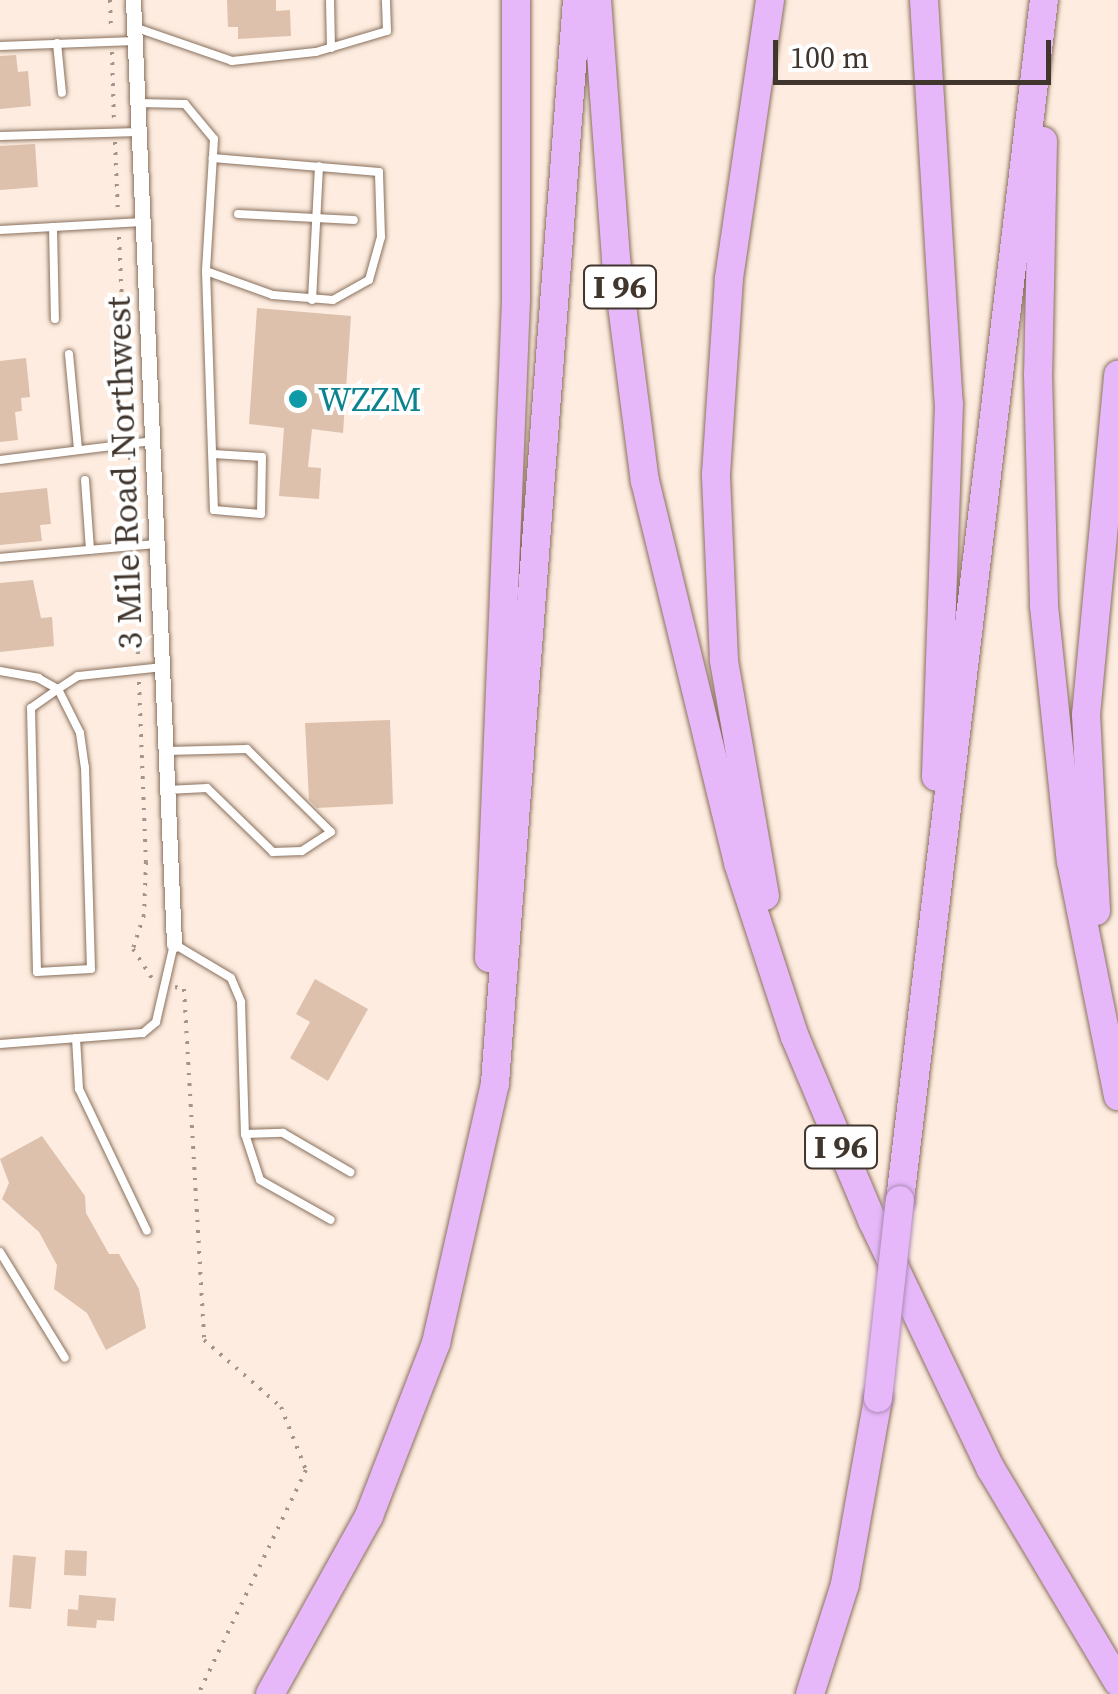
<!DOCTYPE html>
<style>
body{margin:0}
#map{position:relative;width:1118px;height:1694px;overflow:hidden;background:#fdecdf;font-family:"Source Serif 4",serif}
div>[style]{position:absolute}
.building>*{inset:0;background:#ddc1ac}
.path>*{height:4px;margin-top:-2px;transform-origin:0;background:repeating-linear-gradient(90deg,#a3958a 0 2.5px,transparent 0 10.5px)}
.roads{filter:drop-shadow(0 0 2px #89705d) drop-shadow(0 0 2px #89705d)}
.lane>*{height:8px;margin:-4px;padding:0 4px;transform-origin:4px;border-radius:4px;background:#fff}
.street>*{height:15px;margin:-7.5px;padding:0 7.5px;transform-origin:7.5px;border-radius:7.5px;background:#fff}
.highway>*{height:28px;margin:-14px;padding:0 14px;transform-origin:14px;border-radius:14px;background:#e6b8fa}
.bridges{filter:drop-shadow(0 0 2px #ac8ab3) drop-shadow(0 0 2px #ac8ab3)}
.highway-bridge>*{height:28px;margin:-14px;padding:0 14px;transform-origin:14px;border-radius:14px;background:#e6b8fa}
.dots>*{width:28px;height:28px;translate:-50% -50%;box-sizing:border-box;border:5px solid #fff;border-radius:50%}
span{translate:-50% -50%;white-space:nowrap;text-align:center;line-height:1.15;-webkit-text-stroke:8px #fff;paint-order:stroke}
.shield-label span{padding:2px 8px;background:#fff;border:2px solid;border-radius:8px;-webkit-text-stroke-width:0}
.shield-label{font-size:32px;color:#41362e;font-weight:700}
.culture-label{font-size:35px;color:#0d838f}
.left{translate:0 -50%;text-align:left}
.street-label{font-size:35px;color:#41362e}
.scale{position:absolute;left:773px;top:40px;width:278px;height:45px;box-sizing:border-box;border:5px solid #41362e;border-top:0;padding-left:12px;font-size:30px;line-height:35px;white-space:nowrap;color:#41362e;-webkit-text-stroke:8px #fff;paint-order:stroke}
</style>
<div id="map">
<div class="building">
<div style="clip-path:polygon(227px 0,276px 0,276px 11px,290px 10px,291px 36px,238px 39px,238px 27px,228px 27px)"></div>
<div style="clip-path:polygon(16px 55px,18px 72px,28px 71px,31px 106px,0 109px,0 56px)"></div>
<div style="clip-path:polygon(35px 144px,38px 187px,0 190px,0 146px)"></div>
<div style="clip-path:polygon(257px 308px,351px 316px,343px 433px,312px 429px,308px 467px,321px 468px,319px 499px,279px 496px,284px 428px,249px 424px)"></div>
<div style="clip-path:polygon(26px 358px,30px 397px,21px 398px,22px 411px,15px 412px,18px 440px,0 442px,0 361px)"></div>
<div style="clip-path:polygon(47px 488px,51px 524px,40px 525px,42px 541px,0 545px,0 493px)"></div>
<div style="clip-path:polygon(33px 580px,41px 618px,52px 617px,54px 646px,0 652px,0 583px)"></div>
<div style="clip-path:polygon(390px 720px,393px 804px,317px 808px,309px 800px,305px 723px)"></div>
<div style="clip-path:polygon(315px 979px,368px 1009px,328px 1081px,290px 1058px,310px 1022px,296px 1014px)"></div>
<div style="clip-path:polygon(42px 1136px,85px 1196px,86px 1213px,109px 1254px,119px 1254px,139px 1289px,146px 1328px,106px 1350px,87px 1313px,54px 1289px,57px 1265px,39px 1232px,2px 1199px,9px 1183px,0 1159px)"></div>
<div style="clip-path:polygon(65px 1550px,87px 1551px,86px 1576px,64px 1575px)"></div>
<div style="clip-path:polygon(13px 1555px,36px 1557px,31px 1609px,9px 1607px)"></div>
<div style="clip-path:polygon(79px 1595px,116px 1598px,114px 1621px,97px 1620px,96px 1628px,67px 1626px,68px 1609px,78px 1610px)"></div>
</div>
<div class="path">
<div style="left:110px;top:0;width:28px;rotate:88deg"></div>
<div style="left:112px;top:52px;width:71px;rotate:88.4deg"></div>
<div style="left:115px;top:142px;width:71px;rotate:87.6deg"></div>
<div style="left:119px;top:237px;width:196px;rotate:87.4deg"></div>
<div style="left:130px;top:457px;width:75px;rotate:87.7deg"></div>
<div style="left:134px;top:557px;width:100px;rotate:87.7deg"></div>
<div style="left:139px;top:682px;width:180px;rotate:87.8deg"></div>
<div style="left:146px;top:862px;width:53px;rotate:92.2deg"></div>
<div style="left:144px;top:915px;width:36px;rotate:108deg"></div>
<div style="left:133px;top:949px;width:35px;rotate:57deg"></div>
<div style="left:175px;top:987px;width:9px;rotate:13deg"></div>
<div style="left:184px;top:989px;width:352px;rotate:86.7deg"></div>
<div style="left:204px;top:1340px;width:102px;rotate:41deg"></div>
<div style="left:281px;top:1407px;width:68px;rotate:68.4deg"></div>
<div style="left:306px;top:1470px;width:249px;rotate:115.7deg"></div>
</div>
<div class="roads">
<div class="lane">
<div style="left:330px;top:0;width:48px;rotate:88.8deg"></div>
<div style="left:134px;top:27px;width:104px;rotate:19.1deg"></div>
<div style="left:232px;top:61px;width:84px;rotate:-6.1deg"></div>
<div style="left:316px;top:52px;width:74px;rotate:-16.5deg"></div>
<div style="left:387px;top:31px;width:31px;rotate:-92deg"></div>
<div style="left:57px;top:43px;width:50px;rotate:84.3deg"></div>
<div style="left:0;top:46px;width:135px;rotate:-2.1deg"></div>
<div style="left:138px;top:103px;width:47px;rotate:1.2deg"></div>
<div style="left:185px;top:104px;width:45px;rotate:50.4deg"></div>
<div style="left:214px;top:139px;width:132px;rotate:93.5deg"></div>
<div style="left:206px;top:271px;width:239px;rotate:88.1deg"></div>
<div style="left:214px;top:510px;width:47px;rotate:4.9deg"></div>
<div style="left:261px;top:514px;width:57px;rotate:-89deg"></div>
<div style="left:262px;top:457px;width:49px;rotate:-176.5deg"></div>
<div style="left:0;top:136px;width:139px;rotate:-1.6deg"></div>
<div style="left:238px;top:214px;width:116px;rotate:3deg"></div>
<div style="left:53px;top:227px;width:92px;rotate:88.8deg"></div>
<div style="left:0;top:230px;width:143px;rotate:-3.2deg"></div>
<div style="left:206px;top:271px;width:71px;rotate:19.7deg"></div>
<div style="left:273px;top:295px;width:60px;rotate:4.8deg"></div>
<div style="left:333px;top:300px;width:41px;rotate:-29.1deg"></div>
<div style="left:369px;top:280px;width:45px;rotate:-74.4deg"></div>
<div style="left:381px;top:237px;width:65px;rotate:-91.8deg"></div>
<div style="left:379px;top:172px;width:167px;rotate:-175.2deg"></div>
<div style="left:312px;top:300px;width:134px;rotate:-87deg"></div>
<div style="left:69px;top:354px;width:95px;rotate:84.6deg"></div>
<div style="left:0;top:460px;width:153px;rotate:-7.1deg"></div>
<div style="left:85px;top:480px;width:70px;rotate:85.9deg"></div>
<div style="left:0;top:558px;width:158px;rotate:-5.1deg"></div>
<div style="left:0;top:671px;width:39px;rotate:10deg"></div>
<div style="left:38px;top:678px;width:23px;rotate:29deg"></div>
<div style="left:58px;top:689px;width:49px;rotate:63.4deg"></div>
<div style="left:80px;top:733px;width:34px;rotate:82deg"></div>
<div style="left:85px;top:767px;width:202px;rotate:88.3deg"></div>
<div style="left:91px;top:969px;width:54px;rotate:176.8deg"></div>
<div style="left:37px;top:972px;width:264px;rotate:-91.3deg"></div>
<div style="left:31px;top:708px;width:33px;rotate:-35deg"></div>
<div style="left:58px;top:689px;width:24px;rotate:-33deg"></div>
<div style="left:78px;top:676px;width:84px;rotate:-6.1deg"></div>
<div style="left:166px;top:751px;width:81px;rotate:-1.4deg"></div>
<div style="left:247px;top:749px;width:118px;rotate:44.7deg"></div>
<div style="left:331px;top:832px;width:35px;rotate:147deg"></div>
<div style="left:302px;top:851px;width:29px;rotate:178deg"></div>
<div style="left:273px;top:852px;width:92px;rotate:-135.9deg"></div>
<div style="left:207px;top:788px;width:40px;rotate:177.1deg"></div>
<div style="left:76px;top:1038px;width:51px;rotate:86.6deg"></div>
<div style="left:79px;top:1089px;width:157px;rotate:64.4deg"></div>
<div style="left:0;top:1044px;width:143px;rotate:-4.4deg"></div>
<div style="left:143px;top:1033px;width:17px;rotate:-40deg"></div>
<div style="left:156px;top:1022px;width:80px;rotate:-77deg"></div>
<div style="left:174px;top:944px;width:66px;rotate:30.8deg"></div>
<div style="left:231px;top:978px;width:26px;rotate:67deg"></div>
<div style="left:241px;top:1002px;width:132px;rotate:88.3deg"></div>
<div style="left:245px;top:1134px;width:48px;rotate:71.9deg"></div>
<div style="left:260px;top:1180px;width:81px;rotate:29.4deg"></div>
<div style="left:245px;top:1134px;width:38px;rotate:-2deg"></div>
<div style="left:283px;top:1133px;width:78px;rotate:30.2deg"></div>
<div style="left:0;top:1252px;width:124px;rotate:58.5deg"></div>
</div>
<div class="street">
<div style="left:133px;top:0;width:945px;rotate:87.51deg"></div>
</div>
<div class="highway">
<div style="left:597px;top:0;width:260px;rotate:85.8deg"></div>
<div style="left:616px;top:259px;width:224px;rotate:82.6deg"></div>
<div style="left:645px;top:481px;width:393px;rotate:76.3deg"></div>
<div style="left:738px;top:863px;width:183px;rotate:71.9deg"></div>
<div style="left:795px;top:1037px;width:199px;rotate:67.2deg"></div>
<div style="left:872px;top:1220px;width:276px;rotate:64.5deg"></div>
<div style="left:991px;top:1469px;width:248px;rotate:59.2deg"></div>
<div style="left:924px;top:0;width:404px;rotate:86.5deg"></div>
<div style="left:949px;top:403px;width:374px;rotate:92deg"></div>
<div style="left:1043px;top:141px;width:233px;rotate:91.2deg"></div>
<div style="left:1038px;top:374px;width:232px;rotate:88.5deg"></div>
<div style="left:1044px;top:606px;width:256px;rotate:84deg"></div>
<div style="left:1071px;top:861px;width:240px;rotate:78.7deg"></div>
<div style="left:765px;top:896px;width:240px;rotate:-99.9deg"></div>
<div style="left:724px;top:660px;width:186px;rotate:-92.5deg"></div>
<div style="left:716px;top:474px;width:196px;rotate:-86.2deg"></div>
<div style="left:729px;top:278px;width:281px;rotate:-81.6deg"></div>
<div style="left:1096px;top:911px;width:196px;rotate:-92.9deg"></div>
<div style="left:1086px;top:715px;width:342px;rotate:-84.6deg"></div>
<div style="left:489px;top:958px;width:659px;rotate:-87.65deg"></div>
<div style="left:516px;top:300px;width:300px;rotate:-90deg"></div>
<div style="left:900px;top:1200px;width:1209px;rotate:-83.16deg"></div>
<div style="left:270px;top:1694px;width:204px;rotate:-60.9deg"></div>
<div style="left:369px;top:1516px;width:186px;rotate:-68.8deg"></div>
<div style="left:436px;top:1343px;width:267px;rotate:-77.2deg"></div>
<div style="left:495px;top:1083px;width:1086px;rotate:-85.67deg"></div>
<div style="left:810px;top:1694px;width:115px;rotate:-72.3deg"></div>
<div style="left:845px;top:1584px;width:189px;rotate:-79.9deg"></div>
</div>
</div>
<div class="bridges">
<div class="highway-bridge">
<div style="left:878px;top:1398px;width:199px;rotate:-83.7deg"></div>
</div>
</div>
<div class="dots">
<div style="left:298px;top:399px;background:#0f9aa8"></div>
</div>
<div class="shield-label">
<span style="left:620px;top:287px">I 96</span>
<span style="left:841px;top:1147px">I 96</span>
</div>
<div class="culture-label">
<span class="left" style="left:318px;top:399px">WZZM</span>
</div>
<div class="street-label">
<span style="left:124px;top:473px;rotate:-92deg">3 Mile Road Northwest</span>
</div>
<div class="scale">100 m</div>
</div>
